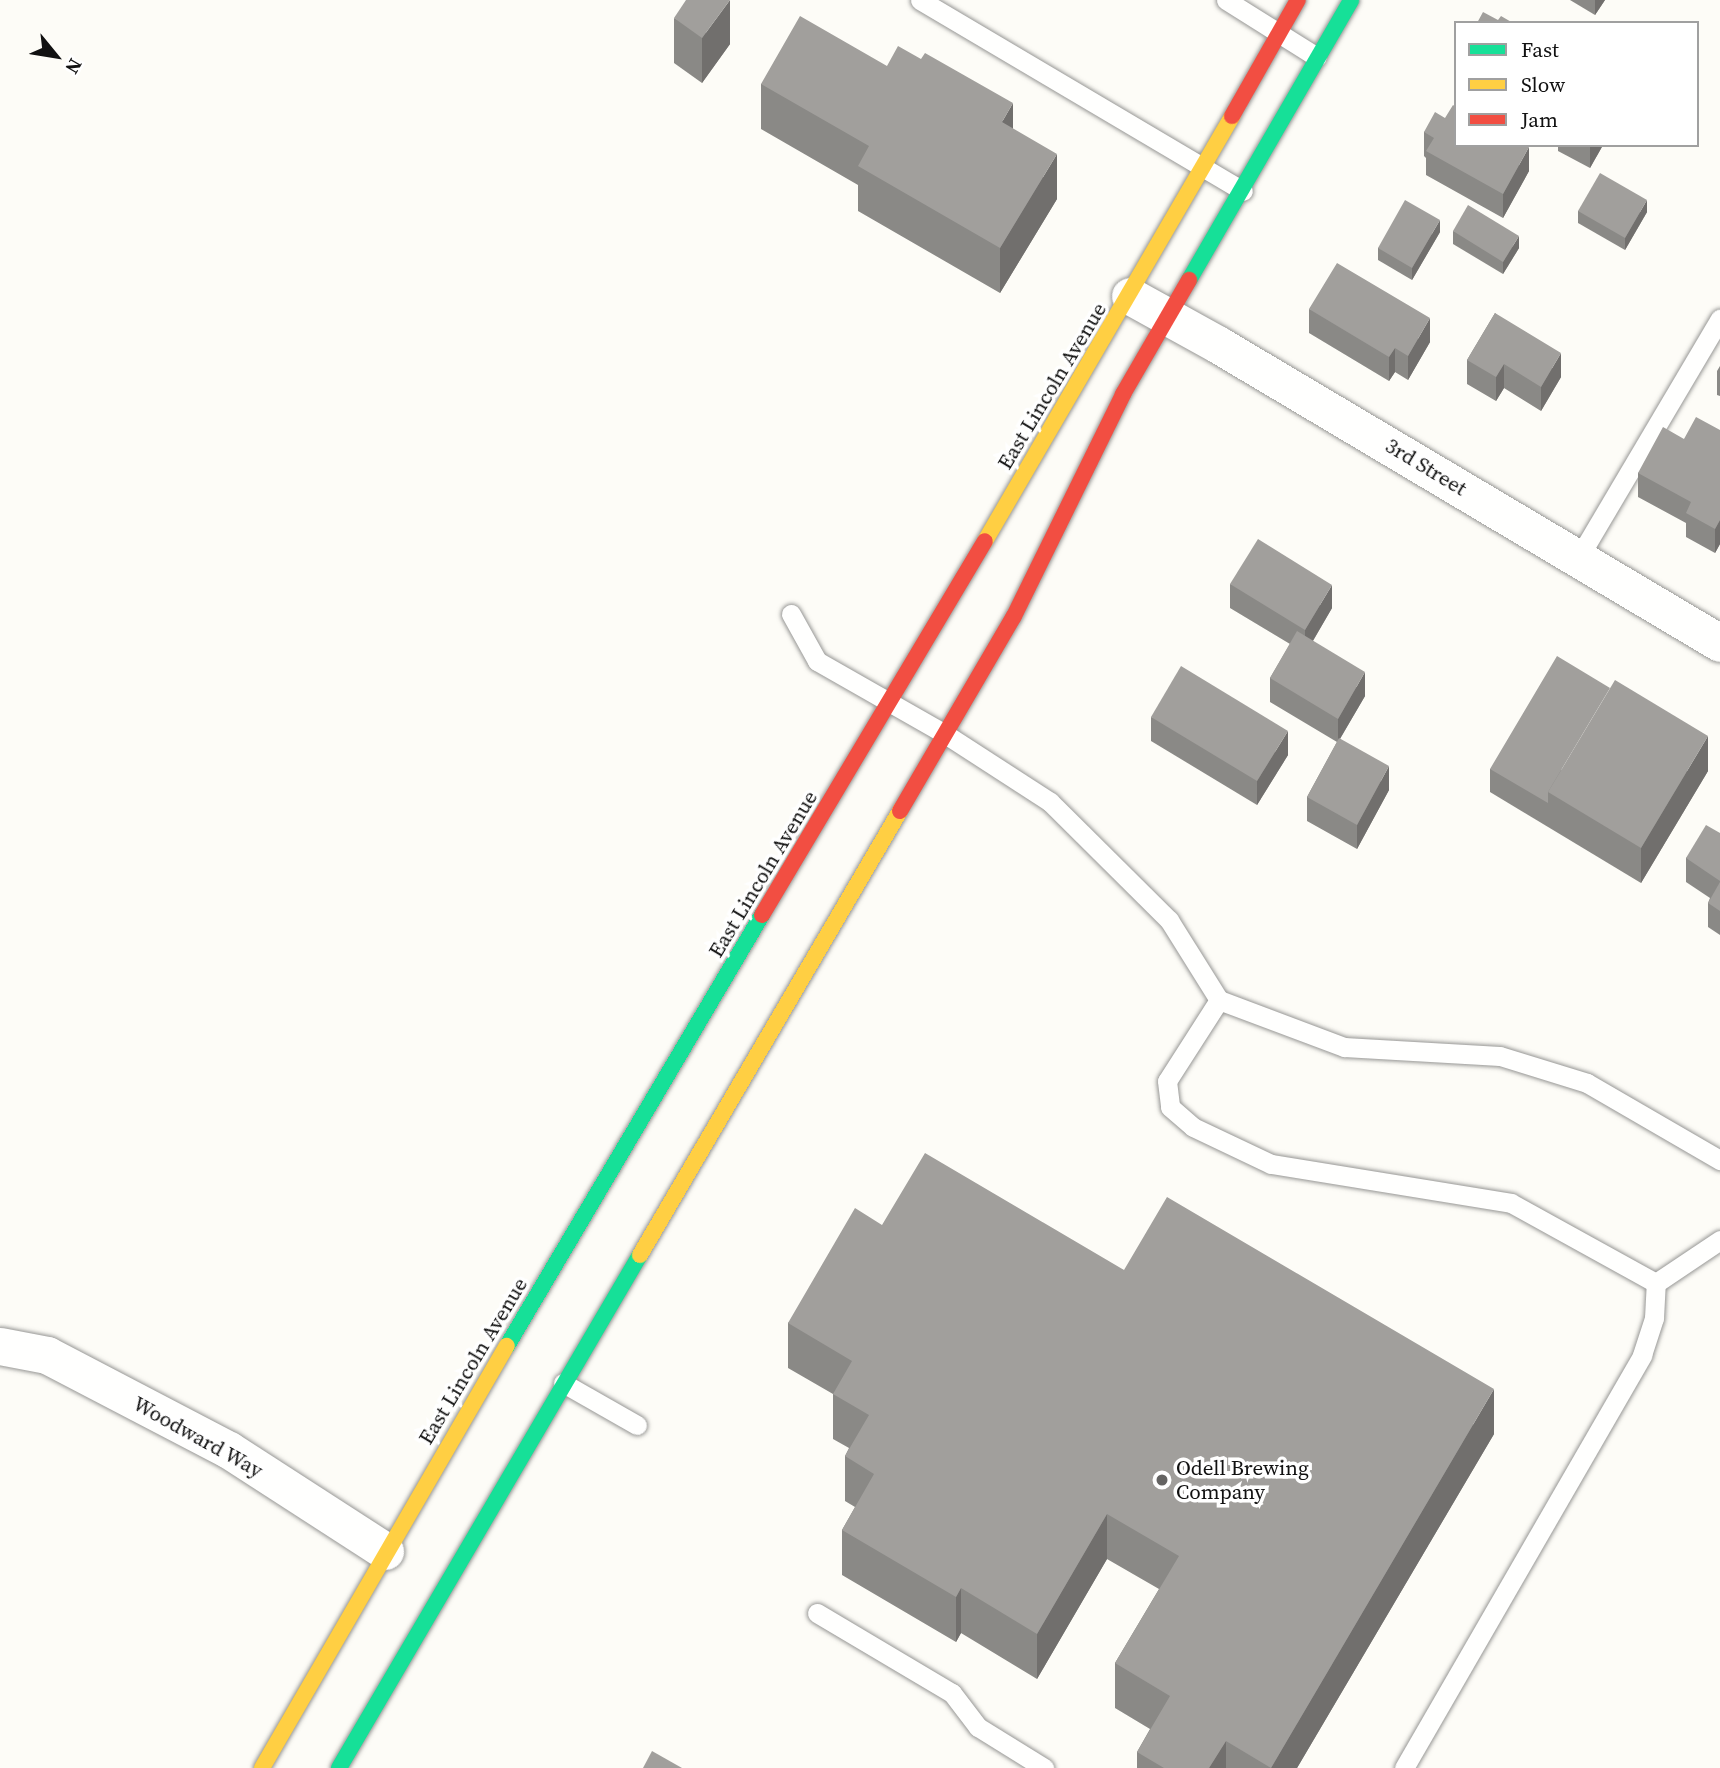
<!DOCTYPE html>
<style>
body{margin:0}
#map{position:relative;width:1720px;height:1768px;overflow:hidden;background:#fdfcf7;font-family:"Source Serif 4",serif}
div>[style]{position:absolute}
.roads{filter:drop-shadow(0 0 2px #979795) drop-shadow(0 0 2px #979795)}
.lane>*{height:19px;margin:-9.5px;padding:0 9.5px;transform-origin:9.5px;border-radius:9.5px;background:#fffffe}
.street>*{height:37px;margin:-18.5px;padding:0 18.5px;transform-origin:18.5px;border-radius:18.5px;background:#fffffe}
.fast>*{height:16px;margin:-8px;padding:0 8px;transform-origin:8px;border-radius:8px;background:#16e098}
.slow>*{height:16px;margin:-8px;padding:0 8px;transform-origin:8px;border-radius:8px;background:#ffcf43}
.jam>*{height:16px;margin:-8px;padding:0 8px;transform-origin:8px;border-radius:8px;background:#f24e42}
.wall>*{inset:0;background:#8a8986}
.shaded-wall>*{inset:0;background:#716f6d}
.building>*{inset:0;background:#a19f9c}
.dots>*{width:19px;height:19px;translate:-50% -50%;box-sizing:border-box;border:4px solid #fff;border-radius:50%}
span{translate:-50% -50%;white-space:nowrap;text-align:center;line-height:1.15;-webkit-text-stroke:7px #fff;paint-order:stroke}
.street-label{font-size:21px;color:#111}
.poi-label{font-size:21px;color:#111}
.left{translate:0 -50%;text-align:left}
.legend{position:absolute;left:1454px;top:21px;width:245px;height:126px;box-sizing:border-box;background:#fff;border:2px solid #a0a0a0;margin:0;padding:9px 12px;list-style:none;font-size:21px;color:#111}
.legend li{display:flex;align-items:center;gap:14px;height:35px}
.legend b{width:35px;border:2px solid #a0a0a0}
.north{position:absolute;left:21px;top:21px;width:70px;height:70px;-webkit-text-stroke:5px #fff;paint-order:stroke;rotate:120deg;font-size:19px;font-weight:700;line-height:28px;text-align:center;color:#111}
.north::after{content:'';display:block;margin:auto;width:24px;height:32px;background:#111;clip-path:polygon(50% 0,100% 100%,50% 72%,0 100%)}
</style>
<div id="map">
<div class="roads">
<div class="lane">
<div style="left:920px;top:0;width:375px;rotate:30.6deg"></div>
<div style="left:1226px;top:0;width:107px;rotate:32.1deg"></div>
<div style="left:1579px;top:557px;width:277px;rotate:-59.4deg"></div>
<div style="left:791px;top:614px;width:54px;rotate:61deg"></div>
<div style="left:817px;top:661px;width:147px;rotate:29.7deg"></div>
<div style="left:945px;top:734px;width:125px;rotate:32.9deg"></div>
<div style="left:1050px;top:802px;width:168px;rotate:44.8deg"></div>
<div style="left:1169px;top:920px;width:94px;rotate:58deg"></div>
<div style="left:1219px;top:1000px;width:134px;rotate:20.6deg"></div>
<div style="left:1344px;top:1047px;width:156px;rotate:3.3deg"></div>
<div style="left:1500px;top:1056px;width:91px;rotate:17.2deg"></div>
<div style="left:1587px;top:1083px;width:154px;rotate:30.1deg"></div>
<div style="left:1219px;top:1000px;width:96px;rotate:122.7deg"></div>
<div style="left:1167px;top:1081px;width:26px;rotate:83deg"></div>
<div style="left:1170px;top:1107px;width:30px;rotate:41deg"></div>
<div style="left:1193px;top:1127px;width:86px;rotate:25.4deg"></div>
<div style="left:1271px;top:1164px;width:243px;rotate:9.2deg"></div>
<div style="left:1511px;top:1203px;width:166px;rotate:28.9deg"></div>
<div style="left:1656px;top:1283px;width:77px;rotate:-33.9deg"></div>
<div style="left:563px;top:1383px;width:85px;rotate:29.6deg"></div>
<div style="left:817px;top:1613px;width:157px;rotate:30.7deg"></div>
<div style="left:952px;top:1693px;width:43px;rotate:52.6deg"></div>
<div style="left:978px;top:1727px;width:78px;rotate:31.8deg"></div>
<div style="left:1404px;top:1768px;width:477px;rotate:-60deg"></div>
<div style="left:1642px;top:1355px;width:39px;rotate:-72deg"></div>
<div style="left:1654px;top:1318px;width:35px;rotate:-87deg"></div>
</div>
<div class="street">
<div style="left:1130px;top:296px;width:99px;rotate:28.9deg"></div>
<div style="left:1217px;top:344px;width:585px;rotate:30.73deg"></div>
<div style="left:0;top:1346px;width:48px;rotate:10.8deg"></div>
<div style="left:47px;top:1355px;width:205px;rotate:27.6deg"></div>
<div style="left:229px;top:1450px;width:186px;rotate:32.9deg"></div>
</div>
<div class="fast">
<div style="left:1189px;top:280px;width:323px;rotate:-59.9deg"></div>
<div style="left:507px;top:1346px;width:501px;rotate:-59.39deg"></div>
<div style="left:339px;top:1768px;width:595px;rotate:-59.6deg"></div>
</div>
<div class="slow">
<div style="left:985px;top:541px;width:492px;rotate:-59.8deg"></div>
<div style="left:640px;top:1255px;width:515px;rotate:-59.65deg"></div>
<div style="left:262px;top:1768px;width:488px;rotate:-59.9deg"></div>
</div>
<div class="jam">
<div style="left:1232px;top:116px;width:133px;rotate:-60.4deg"></div>
<div style="left:900px;top:811px;width:226px;rotate:-59.7deg"></div>
<div style="left:1014px;top:616px;width:247px;rotate:-63.8deg"></div>
<div style="left:1123px;top:394px;width:132px;rotate:-59.9deg"></div>
<div style="left:762px;top:915px;width:435px;rotate:-59.2deg"></div>
</div>
</div>
<div class="wall">
<div style="clip-path:polygon(1570px 0,1605px 0,1595px 15px)"></div>
<div style="clip-path:polygon(674px 18px,730px 44px,702px 83px,674px 63px)"></div>
<div style="clip-path:polygon(921px 59px,1013px 129px,1057px 199px,1000px 293px,858px 211px,858px 185px,761px 129px,761px 84px,887px 66px)"></div>
<div style="clip-path:polygon(1445px 118px,1529px 171px,1503px 218px,1426px 175px,1426px 158px,1424px 156px,1424px 132px)"></div>
<div style="clip-path:polygon(1558px 145px,1603px 145px,1590px 168px,1558px 151px)"></div>
<div style="clip-path:polygon(1578px 211px,1647px 212px,1625px 250px,1578px 223px)"></div>
<div style="clip-path:polygon(1453px 231px,1519px 248px,1503px 274px,1453px 244px)"></div>
<div style="clip-path:polygon(1440px 232px,1412px 280px,1378px 260px,1378px 248px)"></div>
<div style="clip-path:polygon(1309px 309px,1430px 342px,1408px 380px,1395px 372px,1389px 381px,1309px 333px)"></div>
<div style="clip-path:polygon(1495px 313px,1561px 377px,1541px 411px,1504px 388px,1496px 401px,1467px 384px,1467px 360px)"></div>
<div style="clip-path:polygon(1720px 366px,1720px 396px,1717px 395px,1717px 371px)"></div>
<div style="clip-path:polygon(1720px 430px,1720px 544px,1715px 553px,1686px 537px,1686px 523px,1638px 497px,1638px 473px,1684px 439px)"></div>
<div style="clip-path:polygon(1230px 584px,1332px 608px,1313px 641px,1365px 696px,1340px 739px,1389px 790px,1357px 849px,1307px 821px,1307px 797px,1337px 742px,1270px 702px,1270px 678px,1290px 644px,1230px 608px)"></div>
<div style="clip-path:polygon(1151px 717px,1288px 755px,1257px 805px,1151px 741px)"></div>
<div style="clip-path:polygon(1490px 769px,1708px 771px,1641px 883px,1490px 792px)"></div>
<div style="clip-path:polygon(1720px 833px,1720px 935px,1708px 927px,1708px 903px,1710px 898px,1686px 882px,1686px 858px)"></div>
<div style="clip-path:polygon(882px 1225px,1124px 1270px,1494px 1434px,1297px 1768px,1137px 1768px,1137px 1752px,1150px 1729px,1115px 1708px,1115px 1663px,1159px 1589px,1107px 1559px,1037px 1679px,961px 1633px,956px 1642px,842px 1575px,842px 1530px,855px 1507px,845px 1501px,845px 1456px,849px 1448px,833px 1439px,833px 1394px,788px 1368px,788px 1323px)"></div>
</div>
<div class="shaded-wall">
<div style="clip-path:polygon(730px 0,730px 44px,702px 83px,702px 38px)"></div>
<div style="clip-path:polygon(1595px 0,1605px 0,1595px 15px)"></div>
<div style="clip-path:polygon(1013px 103px,1013px 148px,1002px 122px)"></div>
<div style="clip-path:polygon(1590px 145px,1603px 145px,1590px 168px)"></div>
<div style="clip-path:polygon(1529px 147px,1529px 171px,1503px 218px,1503px 194px)"></div>
<div style="clip-path:polygon(1057px 154px,1057px 199px,1000px 293px,1000px 248px)"></div>
<div style="clip-path:polygon(1647px 200px,1647px 212px,1625px 250px,1625px 238px)"></div>
<div style="clip-path:polygon(1440px 220px,1440px 232px,1412px 280px,1412px 268px)"></div>
<div style="clip-path:polygon(1519px 236px,1519px 248px,1503px 274px,1503px 262px)"></div>
<div style="clip-path:polygon(1430px 318px,1430px 342px,1408px 380px,1408px 356px)"></div>
<div style="clip-path:polygon(1395px 348px,1395px 372px,1389px 381px,1389px 357px)"></div>
<div style="clip-path:polygon(1561px 353px,1561px 377px,1541px 411px,1541px 387px)"></div>
<div style="clip-path:polygon(1504px 364px,1504px 388px,1496px 401px,1496px 377px)"></div>
<div style="clip-path:polygon(1720px 520px,1720px 544px,1715px 553px,1715px 529px)"></div>
<div style="clip-path:polygon(1332px 585px,1332px 608px,1305px 654px,1305px 630px)"></div>
<div style="clip-path:polygon(1365px 672px,1365px 696px,1338px 742px,1338px 719px)"></div>
<div style="clip-path:polygon(1288px 731px,1288px 755px,1257px 805px,1257px 781px)"></div>
<div style="clip-path:polygon(1708px 736px,1708px 771px,1641px 883px,1641px 848px)"></div>
<div style="clip-path:polygon(1389px 766px,1389px 790px,1357px 849px,1357px 825px)"></div>
<div style="clip-path:polygon(1494px 1389px,1494px 1434px,1297px 1768px,1271px 1768px)"></div>
<div style="clip-path:polygon(1107px 1514px,1107px 1559px,1037px 1679px,1037px 1634px)"></div>
<div style="clip-path:polygon(961px 1588px,961px 1633px,956px 1642px,956px 1597px)"></div>
<div style="clip-path:polygon(1226px 1741px,1226px 1768px,1209px 1768px)"></div>
</div>
<div class="building">
<div style="clip-path:polygon(686px 0,730px 0,702px 38px,674px 18px)"></div>
<div style="clip-path:polygon(1483px 12px,1498px 20px,1501px 16px,1513px 23px,1477px 23px)"></div>
<div style="clip-path:polygon(800px 16px,887px 66px,898px 46px,921px 59px,925px 53px,1013px 103px,1002px 122px,1057px 154px,1000px 248px,858px 166px,869px 146px,761px 84px)"></div>
<div style="clip-path:polygon(1453px 105px,1456px 107px,1456px 145px,1526px 145px,1529px 147px,1503px 194px,1426px 151px,1434px 138px,1424px 132px,1435px 112px,1445px 118px)"></div>
<div style="clip-path:polygon(1600px 173px,1647px 200px,1625px 238px,1578px 211px)"></div>
<div style="clip-path:polygon(1405px 200px,1440px 220px,1412px 268px,1378px 248px)"></div>
<div style="clip-path:polygon(1468px 205px,1519px 236px,1503px 262px,1453px 231px)"></div>
<div style="clip-path:polygon(1337px 263px,1430px 318px,1408px 356px,1395px 348px,1389px 357px,1309px 309px)"></div>
<div style="clip-path:polygon(1495px 313px,1561px 353px,1541px 387px,1504px 364px,1496px 377px,1467px 360px)"></div>
<div style="clip-path:polygon(1696px 417px,1720px 430px,1720px 520px,1715px 529px,1686px 513px,1691px 502px,1638px 473px,1663px 427px,1684px 439px)"></div>
<div style="clip-path:polygon(1258px 539px,1332px 585px,1305px 630px,1230px 584px)"></div>
<div style="clip-path:polygon(1297px 631px,1365px 672px,1338px 719px,1270px 678px)"></div>
<div style="clip-path:polygon(1557px 656px,1610px 688px,1548px 792px,1548px 803px,1490px 769px)"></div>
<div style="clip-path:polygon(1181px 666px,1288px 731px,1257px 781px,1151px 717px)"></div>
<div style="clip-path:polygon(1615px 680px,1708px 736px,1641px 848px,1548px 792px)"></div>
<div style="clip-path:polygon(1339px 738px,1389px 766px,1357px 825px,1307px 797px)"></div>
<div style="clip-path:polygon(1706px 825px,1720px 833px,1720px 881px,1686px 858px)"></div>
<div style="clip-path:polygon(1720px 882px,1720px 911px,1708px 903px)"></div>
<div style="clip-path:polygon(925px 1153px,1124px 1270px,1167px 1197px,1494px 1389px,1271px 1768px,1226px 1741px,1209px 1768px,1164px 1768px,1137px 1752px,1170px 1696px,1115px 1663px,1179px 1556px,1107px 1514px,1037px 1634px,961px 1588px,956px 1597px,842px 1530px,874px 1474px,845px 1456px,869px 1415px,833px 1394px,852px 1361px,788px 1323px,855px 1208px,882px 1225px)"></div>
<div style="clip-path:polygon(652px 1751px,682px 1768px,643px 1768px)"></div>
</div>
<div class="dots">
<div style="left:1162px;top:1480px;background:#646362"></div>
</div>
<div class="street-label">
<span style="left:1052px;top:386px;rotate:-59deg">East Lincoln Avenue</span>
<span style="left:1426px;top:467px;rotate:31deg">3rd Street</span>
<span style="left:763px;top:874px;rotate:-59deg">East Lincoln Avenue</span>
<span style="left:473px;top:1361px;rotate:-59deg">East Lincoln Avenue</span>
<span style="left:198px;top:1437px;rotate:29deg">Woodward Way</span>
</div>
<div class="poi-label">
<span class="left" style="left:1176px;top:1480px">Odell Brewing<br>Company</span>
</div>
<ul class="legend">
<li><b style="height:9px;background:#16e098"></b>Fast</li>
<li><b style="height:9px;background:#ffcf43"></b>Slow</li>
<li><b style="height:9px;background:#f24e42"></b>Jam</li>
</ul>
<div class="north">N</div>
</div>
